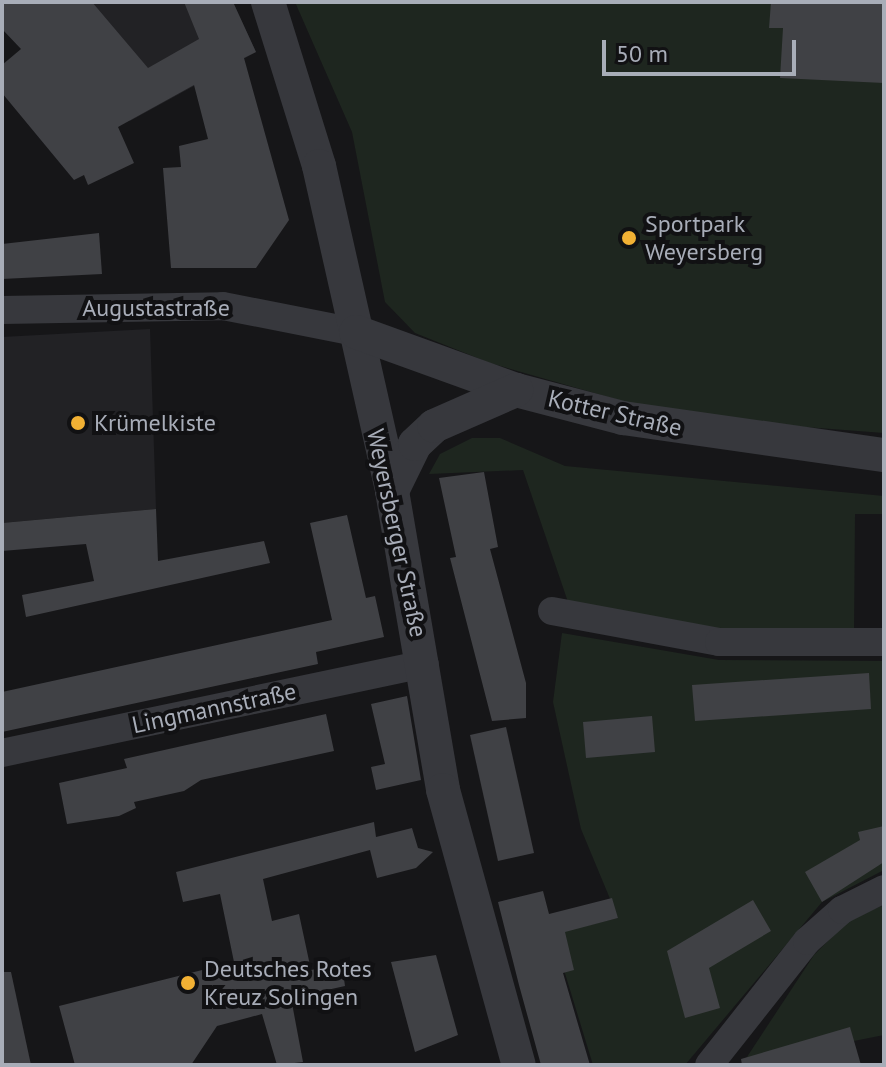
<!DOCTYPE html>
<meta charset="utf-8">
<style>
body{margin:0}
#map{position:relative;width:886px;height:1067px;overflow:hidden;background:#161618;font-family:"PT Sans",sans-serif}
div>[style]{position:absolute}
.built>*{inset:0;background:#222225}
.green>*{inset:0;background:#1e261f}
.building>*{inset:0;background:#404145}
.minor>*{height:28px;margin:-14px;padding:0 14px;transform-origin:14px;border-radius:14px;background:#37383d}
.tertiary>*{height:34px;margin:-17px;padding:0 17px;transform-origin:17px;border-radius:17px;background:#37383d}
.dots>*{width:22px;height:22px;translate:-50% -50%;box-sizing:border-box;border:4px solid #111113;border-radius:50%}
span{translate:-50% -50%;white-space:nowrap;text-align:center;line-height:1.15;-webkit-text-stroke:8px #111113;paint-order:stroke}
.poi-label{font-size:24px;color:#a8adb8}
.left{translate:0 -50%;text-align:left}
.street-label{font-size:24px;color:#a8adb8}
.frame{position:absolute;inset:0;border:4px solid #a8adb8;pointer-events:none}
.scale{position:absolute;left:602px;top:40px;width:194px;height:36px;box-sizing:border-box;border:4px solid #a8adb8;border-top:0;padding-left:10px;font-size:24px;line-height:28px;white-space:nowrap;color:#a8adb8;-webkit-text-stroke:6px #111113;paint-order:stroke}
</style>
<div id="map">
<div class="built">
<div style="clip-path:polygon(22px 2px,233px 2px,256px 52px,130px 121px)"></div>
<div style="clip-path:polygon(150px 329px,156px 509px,2px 523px,2px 337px)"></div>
</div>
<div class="green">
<div style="clip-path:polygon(295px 2px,884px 2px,884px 433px,724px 421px,643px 407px,490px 363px,415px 333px,385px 302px,352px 132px)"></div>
<div style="clip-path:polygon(472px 438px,500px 438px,565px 466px,884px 496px,884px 514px,855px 514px,854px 633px,740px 632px,568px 602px,523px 470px,429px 474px,440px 454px)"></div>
<div style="clip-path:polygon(562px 633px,719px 660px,884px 661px,884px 870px,822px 902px,685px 1065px,593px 1065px,553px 934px,618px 918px,581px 829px,553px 702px)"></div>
<div style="clip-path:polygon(884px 905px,884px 1035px,743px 1063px,814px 955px,851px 918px)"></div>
</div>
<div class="building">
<div style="clip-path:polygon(2px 2px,92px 2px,148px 68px,199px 39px,184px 2px,233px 2px,256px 52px,244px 58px,289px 220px,256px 268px,171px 268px,163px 168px,181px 167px,179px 146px,208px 139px,194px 85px,118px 127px,134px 163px,88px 185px,84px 175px,74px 180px,2px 93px,2px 65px,21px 49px,2px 29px)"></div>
<div style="clip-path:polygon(771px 2px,884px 2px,884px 83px,780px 78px,783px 28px,769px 28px)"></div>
<div style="clip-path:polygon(99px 233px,102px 274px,2px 279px,2px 244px)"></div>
<div style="clip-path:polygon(484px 472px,498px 547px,490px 549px,526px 683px,526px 718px,492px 721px,450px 558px,456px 557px,439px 478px)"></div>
<div style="clip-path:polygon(156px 509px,158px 561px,264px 541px,270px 563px,26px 617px,22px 595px,94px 581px,86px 544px,2px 551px,2px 523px)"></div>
<div style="clip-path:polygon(347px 515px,366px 598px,375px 596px,384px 637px,316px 652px,318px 664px,2px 732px,2px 692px,332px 620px,310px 523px)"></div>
<div style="clip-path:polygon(869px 673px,871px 709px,695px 721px,692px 685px)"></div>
<div style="clip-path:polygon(407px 696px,421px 780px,376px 790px,371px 767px,385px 764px,371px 704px)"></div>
<div style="clip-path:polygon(326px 714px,334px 751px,201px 780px,184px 791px,134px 802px,136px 808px,119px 816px,67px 824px,59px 783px,127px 768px,124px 759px)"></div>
<div style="clip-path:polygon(652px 716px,655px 752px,586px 758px,583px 722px)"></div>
<div style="clip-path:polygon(506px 727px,534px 853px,498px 861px,470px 735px)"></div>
<div style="clip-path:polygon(374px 822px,376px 837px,412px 828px,418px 848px,433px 852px,416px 868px,377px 878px,370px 850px,263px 879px,272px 921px,299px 914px,311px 970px,342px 964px,345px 986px,291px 998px,303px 1062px,277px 1065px,262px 1014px,217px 1026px,191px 1065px,75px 1065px,59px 1006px,234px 962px,220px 894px,183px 902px,176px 872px)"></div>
<div style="clip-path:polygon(884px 826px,884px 862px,822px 902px,805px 872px,860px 840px,858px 832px)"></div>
<div style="clip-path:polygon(543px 891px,549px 914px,612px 898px,618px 918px,565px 932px,574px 970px,563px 973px,590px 1065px,541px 1065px,519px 985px,498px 902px)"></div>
<div style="clip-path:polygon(753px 900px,771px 931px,709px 968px,720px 1008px,685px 1018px,667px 951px)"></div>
<div style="clip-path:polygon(436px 955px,458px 1035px,415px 1052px,391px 962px)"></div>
<div style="clip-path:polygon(2px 972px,11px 972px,31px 1065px,2px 1065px)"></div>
<div style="clip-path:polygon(850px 1027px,861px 1065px,742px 1065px,741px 1059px)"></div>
</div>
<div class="minor">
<div style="left:2px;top:310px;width:221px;rotate:-1deg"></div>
<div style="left:223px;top:306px;width:136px;rotate:11.1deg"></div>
<div style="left:552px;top:611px;width:170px;rotate:10.5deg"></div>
<div style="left:719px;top:642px;width:165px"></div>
<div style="left:2px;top:753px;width:432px;rotate:-11.9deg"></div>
<div style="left:709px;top:1065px;width:158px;rotate:-51.7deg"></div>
<div style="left:807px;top:941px;width:47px;rotate:-41.5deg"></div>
<div style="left:842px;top:910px;width:47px;rotate:-26.6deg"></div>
</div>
<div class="tertiary">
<div style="left:268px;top:2px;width:172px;rotate:72.7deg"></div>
<div style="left:319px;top:166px;width:333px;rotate:77.3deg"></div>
<div style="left:392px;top:491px;width:303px;rotate:80.3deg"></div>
<div style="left:443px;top:790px;width:285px;rotate:74.6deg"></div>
<div style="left:356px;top:332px;width:170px;rotate:19.9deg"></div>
<div style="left:516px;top:390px;width:111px;rotate:14.7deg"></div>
<div style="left:623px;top:418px;width:264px;rotate:8.1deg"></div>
<div style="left:392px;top:491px;width:52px;rotate:-63.9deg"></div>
<div style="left:415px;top:444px;width:26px;rotate:-43deg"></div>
<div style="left:434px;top:426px;width:90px;rotate:-23.7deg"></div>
</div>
<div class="dots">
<div style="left:629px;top:238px;background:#f2b134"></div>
<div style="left:78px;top:423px;background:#f2b134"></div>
<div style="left:188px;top:983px;background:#f2b134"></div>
</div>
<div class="poi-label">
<span class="left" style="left:645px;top:238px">Sportpark<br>Weyersberg</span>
<span class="left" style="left:94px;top:423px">Krümelkiste</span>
<span class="left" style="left:204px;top:983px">Deutsches Rotes<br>Kreuz Solingen</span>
</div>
<div class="street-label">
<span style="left:156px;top:308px">Augustastraße</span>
<span style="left:615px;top:413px;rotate:13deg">Kotter Straße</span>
<span style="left:397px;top:533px;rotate:78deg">Weyersberger Straße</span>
<span style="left:214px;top:708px;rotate:-12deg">Lingmannstraße</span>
</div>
<div class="frame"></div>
<div class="scale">50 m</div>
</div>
